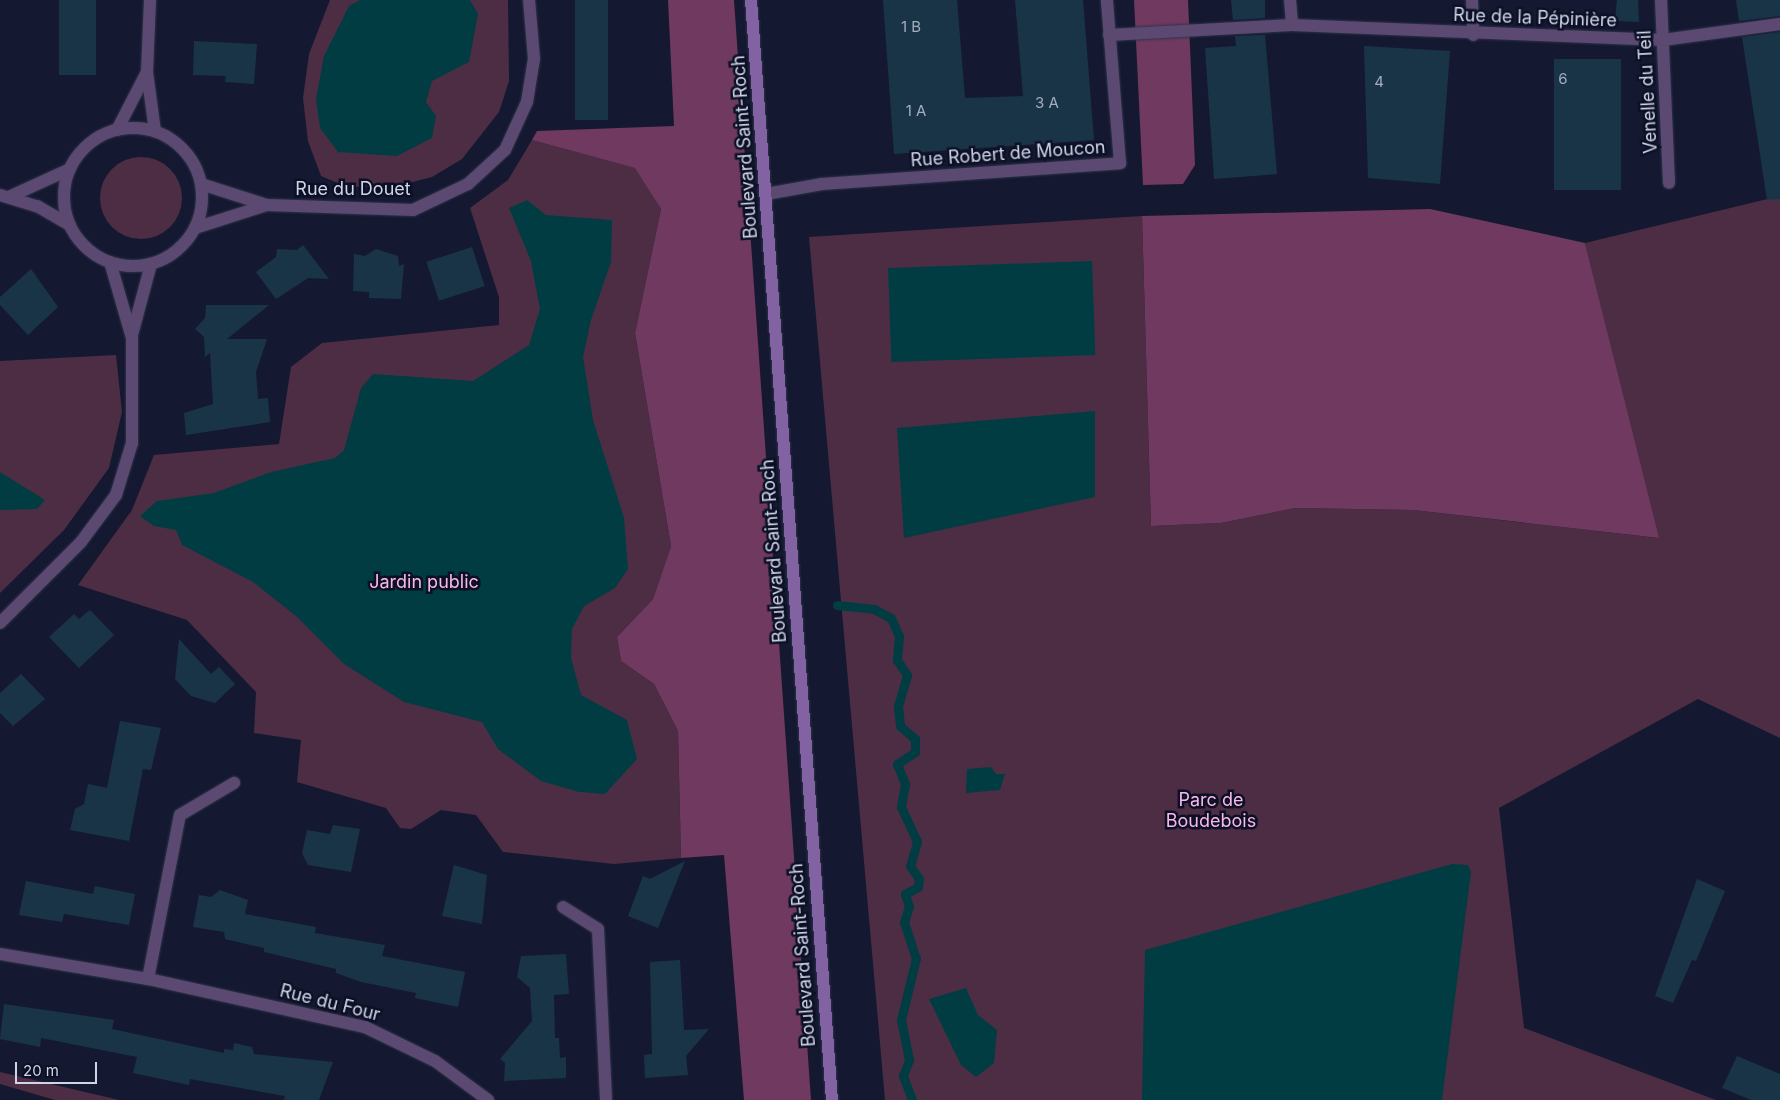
<!DOCTYPE html>
<meta charset="utf-8">
<style>
body{margin:0}
#map{position:relative;width:1780px;height:1100px;overflow:hidden;background:#141931;font-family:Inter,sans-serif}
div>[style]{position:absolute}
.green>*{inset:0;background:#4d2d43}
.round{border-radius:50%}
.forest>*{inset:0;background:#6f3960}
.water>*{inset:0;background:#013c43;transform-origin:0 0}
.stream>*{height:9px;margin:-4.5px;padding:0 4.5px;transform-origin:4.5px;border-radius:4.5px;background:#013c43}
.building>*{inset:0;background:#1a3447;transform-origin:0 0}
.roads{filter:drop-shadow(0 0 1px #2e334a) drop-shadow(0 0 1px #2e334a)}
.minor>*{height:12px;margin:-6px;padding:0 6px;transform-origin:6px;border-radius:6px;background:#5c4971}
.minor>.ring{margin:-6px;padding:0;box-sizing:content-box;background:none;border:12px solid #5c4971;border-radius:50%}
.secondary>*{height:12px;margin:-6px;padding:0 6px;transform-origin:6px;border-radius:6px;background:#8262a3}
span{translate:-50% -50%;white-space:nowrap;text-align:center;line-height:1.15;-webkit-text-stroke:5px #0c1026;paint-order:stroke}
.number-label{font-size:15px;color:#a2adbe}
.number-label span{-webkit-text-stroke-width:0}
.street-label{font-size:18px;color:#d0d5e6}
.park-label{font-size:18px;color:#fbb8e6}
.scale{position:absolute;left:15px;top:1062px;width:82px;height:22px;box-sizing:border-box;border:2px solid #d0d5e6;border-top:0;padding-left:6px;font-size:15px;line-height:18px;white-space:nowrap;color:#d0d5e6;-webkit-text-stroke:4px #0c1026;paint-order:stroke}
</style>
<div id="map">
<div class="green">
<i style="clip-path:polygon(330px 0,508px 0,509px 81px,499px 112px,462px 159px,432px 177px,397px 186px,347px 187px,321px 176px,308px 141px,303px 98px,309px 54px)"></i>
<i style="clip-path:polygon(532px 140px,636px 168px,661px 209px,635px 333px,671px 546px,653px 599px,617px 637px,621px 661px,654px 684px,678px 731px,681px 858px,614px 864px,503px 852px,476px 815px,441px 810px,411px 829px,400px 828px,386px 808px,297px 782px,301px 740px,254px 733px,256px 692px,187px 620px,78px 585px,132px 510px,154px 455px,279px 444px,291px 367px,322px 343px,499px 325px,499px 297px,470px 208px,508px 180px)"></i>
<i class="round" style="left:100px;top:157px;width:82px;height:82px"></i>
<i style="clip-path:polygon(1780px 196px,1780px 738px,1698px 699px,1499px 808px,1524px 1028px,1716px 1100px,885px 1100px,809px 237px,1142px 216px,1151px 526px,1221px 523px,1295px 508px,1413px 510px,1658px 538px,1585px 243px)"></i>
<i style="clip-path:polygon(116px 355px,122px 412px,109px 468px,64px 530px,0 593px,0 361px)"></i>
<i style="clip-path:polygon(0 1072px,119px 1100px,55px 1100px,0 1084px)"></i>
</div>
<div class="forest">
<i style="clip-path:polygon(668px 0,734px 0,811px 1100px,744px 1100px,724px 855px,681px 858px,678px 731px,654px 684px,621px 661px,617px 637px,653px 599px,671px 546px,635px 333px,661px 209px,635px 168px,532px 140px,537px 131px,674px 126px)"></i>
<i style="clip-path:polygon(1134px 0,1188px 0,1195px 165px,1183px 184px,1143px 185px)"></i>
<i style="clip-path:polygon(1430px 209px,1585px 243px,1659px 538px,1413px 510px,1295px 508px,1221px 523px,1151px 526px,1142px 216px)"></i>
</div>
<div class="water">
<i style="clip-path:polygon(360px 0,470px 0,478px 14px,469px 62px,432px 81px,426px 102px,436px 116px,432px 138px,397px 156px,338px 152px,320px 128px,316px 99px,324px 56px,349px 6px)"></i>
<i style="clip-path:polygon(527px 200px,546px 215px,612px 220px,611px 262px,591px 320px,583px 357px,593px 420px,624px 518px,628px 569px,615px 588px,584px 606px,572px 629px,571px 658px,581px 695px,627px 720px,637px 759px,605px 794px,579px 792px,541px 781px,498px 749px,482px 722px,404px 702px,344px 664px,296px 616px,253px 582px,182px 545px,176px 530px,154px 526px,140px 516px,157px 501px,214px 493px,271px 472px,335px 458px,344px 450px,361px 388px,373px 374px,473px 381px,529px 345px,540px 309px,531px 261px,509px 208px)"></i>
<i style="left:1092px;top:261px;width:94px;height:204px;rotate:88deg"></i>
<i style="clip-path:polygon(1095px 411px,1095px 497px,904px 538px,897px 428px)"></i>
<i style="clip-path:polygon(0 472px,45px 500px,37px 509px,0 510px)"></i>
<i style="clip-path:polygon(991px 767px,996px 774px,1005px 774px,1000px 790px,966px 793px,967px 769px)"></i>
<i style="clip-path:polygon(1452px 864px,1468px 865px,1471px 872px,1442px 1100px,1142px 1100px,1145px 950px)"></i>
<i style="clip-path:polygon(966px 988px,978px 1015px,997px 1030px,994px 1063px,976px 1077px,961px 1065px,929px 999px)"></i>
</div>
<div class="stream">
<i style="left:837px;top:605px;width:37px;rotate:6deg"></i>
<i style="left:874px;top:609px;width:19px;rotate:28deg"></i>
<i style="left:891px;top:618px;width:20px;rotate:66deg"></i>
<i style="left:899px;top:636px;width:24px;rotate:95deg"></i>
<i style="left:897px;top:660px;width:18px;rotate:56deg"></i>
<i style="left:907px;top:675px;width:32px;rotate:106deg"></i>
<i style="left:898px;top:706px;width:20px;rotate:84deg"></i>
<i style="left:900px;top:726px;width:20px;rotate:41deg"></i>
<i style="left:915px;top:739px;width:13px;rotate:90deg"></i>
<i style="left:915px;top:752px;width:22px;rotate:146deg"></i>
<i style="left:897px;top:764px;width:22px;rotate:68deg"></i>
<i style="left:905px;top:784px;width:23px;rotate:100deg"></i>
<i style="left:901px;top:807px;width:38px;rotate:65deg"></i>
<i style="left:917px;top:842px;width:25px;rotate:106deg"></i>
<i style="left:910px;top:866px;width:16px;rotate:55deg"></i>
<i style="left:919px;top:879px;width:8px;rotate:97deg"></i>
<i style="left:918px;top:887px;width:15px;rotate:152deg"></i>
<i style="left:905px;top:894px;width:13px;rotate:72deg"></i>
<i style="left:909px;top:906px;width:17px;rotate:107deg"></i>
<i style="left:904px;top:922px;width:38px;rotate:72deg"></i>
<i style="left:916px;top:958px;width:64px;rotate:103.6deg"></i>
<i style="left:901px;top:1020px;width:41px;rotate:78.7deg"></i>
<i style="left:909px;top:1060px;width:17px;rotate:111deg"></i>
<i style="left:903px;top:1076px;width:26px;rotate:69deg"></i>
</div>
<div class="building">
<i style="left:59px;top:0;width:37px;height:75px"></i>
<i style="left:575px;top:0;width:33px;height:120px"></i>
<i style="clip-path:polygon(883px 0,957px 0,965px 98px,1023px 96px,1015px 0,1083px 0,1094px 140px,894px 154px)"></i>
<i style="clip-path:polygon(1231px 0,1265px 0,1265px 18px,1233px 20px)"></i>
<i style="clip-path:polygon(1617px 0,1638px 0,1639px 22px,1615px 21px)"></i>
<i style="clip-path:polygon(1736px 0,1780px 0,1780px 16px,1739px 21px)"></i>
<i style="clip-path:polygon(1780px 32px,1780px 199px,1767px 200px,1742px 37px)"></i>
<i style="clip-path:polygon(1265px 35px,1277px 174px,1214px 179px,1205px 48px,1236px 46px,1235px 36px)"></i>
<i style="clip-path:polygon(194px 41px,257px 44px,254px 84px,225px 82px,226px 76px,193px 75px)"></i>
<i style="clip-path:polygon(1364px 46px,1450px 51px,1440px 184px,1368px 178px)"></i>
<i style="left:1554px;top:59px;width:67px;height:131px"></i>
<i style="clip-path:polygon(303px 245px,329px 279px,308px 278px,276px 299px,256px 272px,276px 257px,277px 249px,297px 250px)"></i>
<i style="left:472px;top:247px;width:41px;height:48px;rotate:72deg"></i>
<i style="clip-path:polygon(376px 249px,398px 256px,399px 266px,404px 264px,401px 299px,369px 298px,369px 292px,353px 291px,354px 254px,365px 256px)"></i>
<i style="clip-path:polygon(31px 269px,58px 307px,28px 335px,0 305px,0 297px)"></i>
<i style="clip-path:polygon(206px 305px,269px 305px,227px 339px,267px 339px,256px 372px,258px 399px,268px 398px,270px 422px,186px 435px,184px 413px,213px 404px,210px 353px,205px 357px,204px 337px,195px 329px,205px 318px)"></i>
<i style="clip-path:polygon(90px 610px,114px 635px,79px 668px,49px 637px,74px 614px,79px 619px)"></i>
<i style="clip-path:polygon(179px 639px,211px 674px,219px 667px,235px 684px,215px 703px,191px 696px,175px 679px)"></i>
<i style="clip-path:polygon(21px 674px,45px 699px,13px 726px,0 713px,0 693px)"></i>
<i style="clip-path:polygon(120px 721px,161px 728px,151px 770px,143px 769px,129px 841px,70px 830px,75px 809px,84px 804px,88px 784px,107px 788px)"></i>
<i style="clip-path:polygon(333px 825px,360px 829px,351px 872px,308px 865px,302px 853px,307px 830px,330px 834px)"></i>
<i style="clip-path:polygon(685px 861px,658px 928px,628px 916px,643px 876px,650px 879px)"></i>
<i style="clip-path:polygon(454px 865px,487px 875px,482px 924px,442px 916px)"></i>
<i style="clip-path:polygon(1697px 879px,1725px 891px,1696px 961px,1692px 960px,1673px 1003px,1655px 996px)"></i>
<i style="clip-path:polygon(26px 881px,93px 894px,95px 886px,135px 894px,129px 925px,64px 914px,62px 922px,19px 915px)"></i>
<i style="clip-path:polygon(220px 890px,248px 900px,245px 914px,316px 927px,315px 933px,385px 945px,382px 956px,465px 972px,458px 1007px,415px 998px,416px 993px,361px 982px,336px 973px,336px 969px,264px 952px,264px 948px,225px 939px,224px 932px,193px 927px,199px 895px,211px 897px)"></i>
<i style="clip-path:polygon(566px 954px,569px 994px,554px 995px,555px 1038px,559px 1038px,560px 1058px,566px 1057px,566px 1078px,504px 1081px,505px 1063px,500px 1059px,532px 1021px,530px 988px,517px 977px,521px 956px)"></i>
<i style="clip-path:polygon(680px 960px,684px 1030px,709px 1029px,686px 1056px,688px 1075px,645px 1078px,644px 1055px,652px 1054px,650px 962px)"></i>
<i style="clip-path:polygon(4px 1004px,114px 1020px,112px 1029px,224px 1053px,224px 1049px,233px 1050px,234px 1043px,252px 1047px,254px 1054px,333px 1062px,319px 1100px,284px 1100px,285px 1096px,190px 1079px,189px 1085px,133px 1073px,137px 1057px,41px 1038px,40px 1047px,0 1039px)"></i>
<i style="clip-path:polygon(1737px 1056px,1780px 1074px,1780px 1100px,1751px 1100px,1722px 1088px)"></i>
</div>
<div class="roads">
<div class="minor">
<i style="left:150px;top:0;width:72px;rotate:92.4deg"></i>
<i style="left:147px;top:72px;width:60px;rotate:82.3deg"></i>
<i style="left:1290px;top:0;width:25px;rotate:85deg"></i>
<i style="left:1472px;top:0;width:35px;rotate:88deg"></i>
<i style="left:1661px;top:0;width:183px;rotate:87.5deg"></i>
<i style="left:1109px;top:35px;width:183px;rotate:-3.1deg"></i>
<i style="left:1292px;top:25px;width:371px;rotate:2.3deg"></i>
<i style="left:1663px;top:40px;width:118px;rotate:-7.8deg"></i>
<i class="ring" style="left:64px;top:128px;width:126px;height:126px"></i>
<i style="left:117px;top:130px;width:65px;rotate:-62.7deg"></i>
<i style="left:201px;top:184px;width:69px;rotate:17.7deg"></i>
<i style="left:267px;top:205px;width:146px;rotate:2deg"></i>
<i style="left:413px;top:210px;width:61px;rotate:-25.3deg"></i>
<i style="left:468px;top:184px;width:50px;rotate:-42.6deg"></i>
<i style="left:505px;top:150px;width:53px;rotate:-65.4deg"></i>
<i style="left:527px;top:102px;width:44px;rotate:-80.8deg"></i>
<i style="left:534px;top:59px;width:59px;rotate:-94.8deg"></i>
<i style="left:766px;top:194px;width:57px;rotate:-10.1deg"></i>
<i style="left:822px;top:184px;width:299px;rotate:-4deg"></i>
<i style="left:1120px;top:163px;width:164px;rotate:-94.6deg"></i>
<i style="left:0;top:195px;width:39px;rotate:17deg"></i>
<i style="left:37px;top:206px;width:38px;rotate:30deg"></i>
<i style="left:11px;top:196px;width:65px;rotate:-24.6deg"></i>
<i style="left:195px;top:228px;width:76px;rotate:-17.7deg"></i>
<i style="left:132px;top:335px;width:73px;rotate:-75deg"></i>
<i style="left:0;top:623px;width:115px;rotate:-45deg"></i>
<i style="left:81px;top:542px;width:59px;rotate:-53.3deg"></i>
<i style="left:116px;top:495px;width:54px;rotate:-72.9deg"></i>
<i style="left:132px;top:443px;width:105px;rotate:-90deg"></i>
<i style="left:132px;top:338px;width:79px;rotate:-106.1deg"></i>
<i style="left:563px;top:907px;width:41px;rotate:32.2deg"></i>
<i style="left:598px;top:929px;width:171px;rotate:87.3deg"></i>
<i style="left:0;top:954px;width:150px;rotate:9.6deg"></i>
<i style="left:148px;top:979px;width:222px;rotate:12.5deg"></i>
<i style="left:365px;top:1027px;width:78px;rotate:25.9deg"></i>
<i style="left:435px;top:1061px;width:66px;rotate:36.3deg"></i>
<i style="left:148px;top:979px;width:167px;rotate:-79deg"></i>
<i style="left:180px;top:815px;width:63px;rotate:-30.7deg"></i>
</div>
<div class="secondary">
<i style="left:751px;top:0;width:1103px;rotate:85.79deg"></i>
</div>
</div>
<div class="number-label">
<span style="left:911px;top:27px">1 B</span>
<span style="left:1563px;top:79px">6</span>
<span style="left:1379px;top:82px">4</span>
<span style="left:1047px;top:103px">3 A</span>
<span style="left:916px;top:111px">1 A</span>
</div>
<div class="street-label">
<span style="left:1535px;top:18px;rotate:2deg">Rue de la Pépinière</span>
<span style="left:1648px;top:92px;rotate:-93deg">Venelle du Teil</span>
<span style="left:745px;top:147px;rotate:-94deg">Boulevard Saint-Roch</span>
<span style="left:1008px;top:154px;rotate:-4deg">Rue Robert de Moucon</span>
<span style="left:353px;top:189px">Rue du Douet</span>
<span style="left:774px;top:551px;rotate:-94deg">Boulevard Saint-Roch</span>
<span style="left:803px;top:955px;rotate:-94deg">Boulevard Saint-Roch</span>
<span style="left:330px;top:1003px;rotate:14deg">Rue du Four</span>
</div>
<div class="park-label">
<span style="left:424px;top:582px">Jardin public</span>
<span style="left:1211px;top:811px">Parc de<br>Boudebois</span>
</div>
<div class="scale">20 m</div>
</div>
